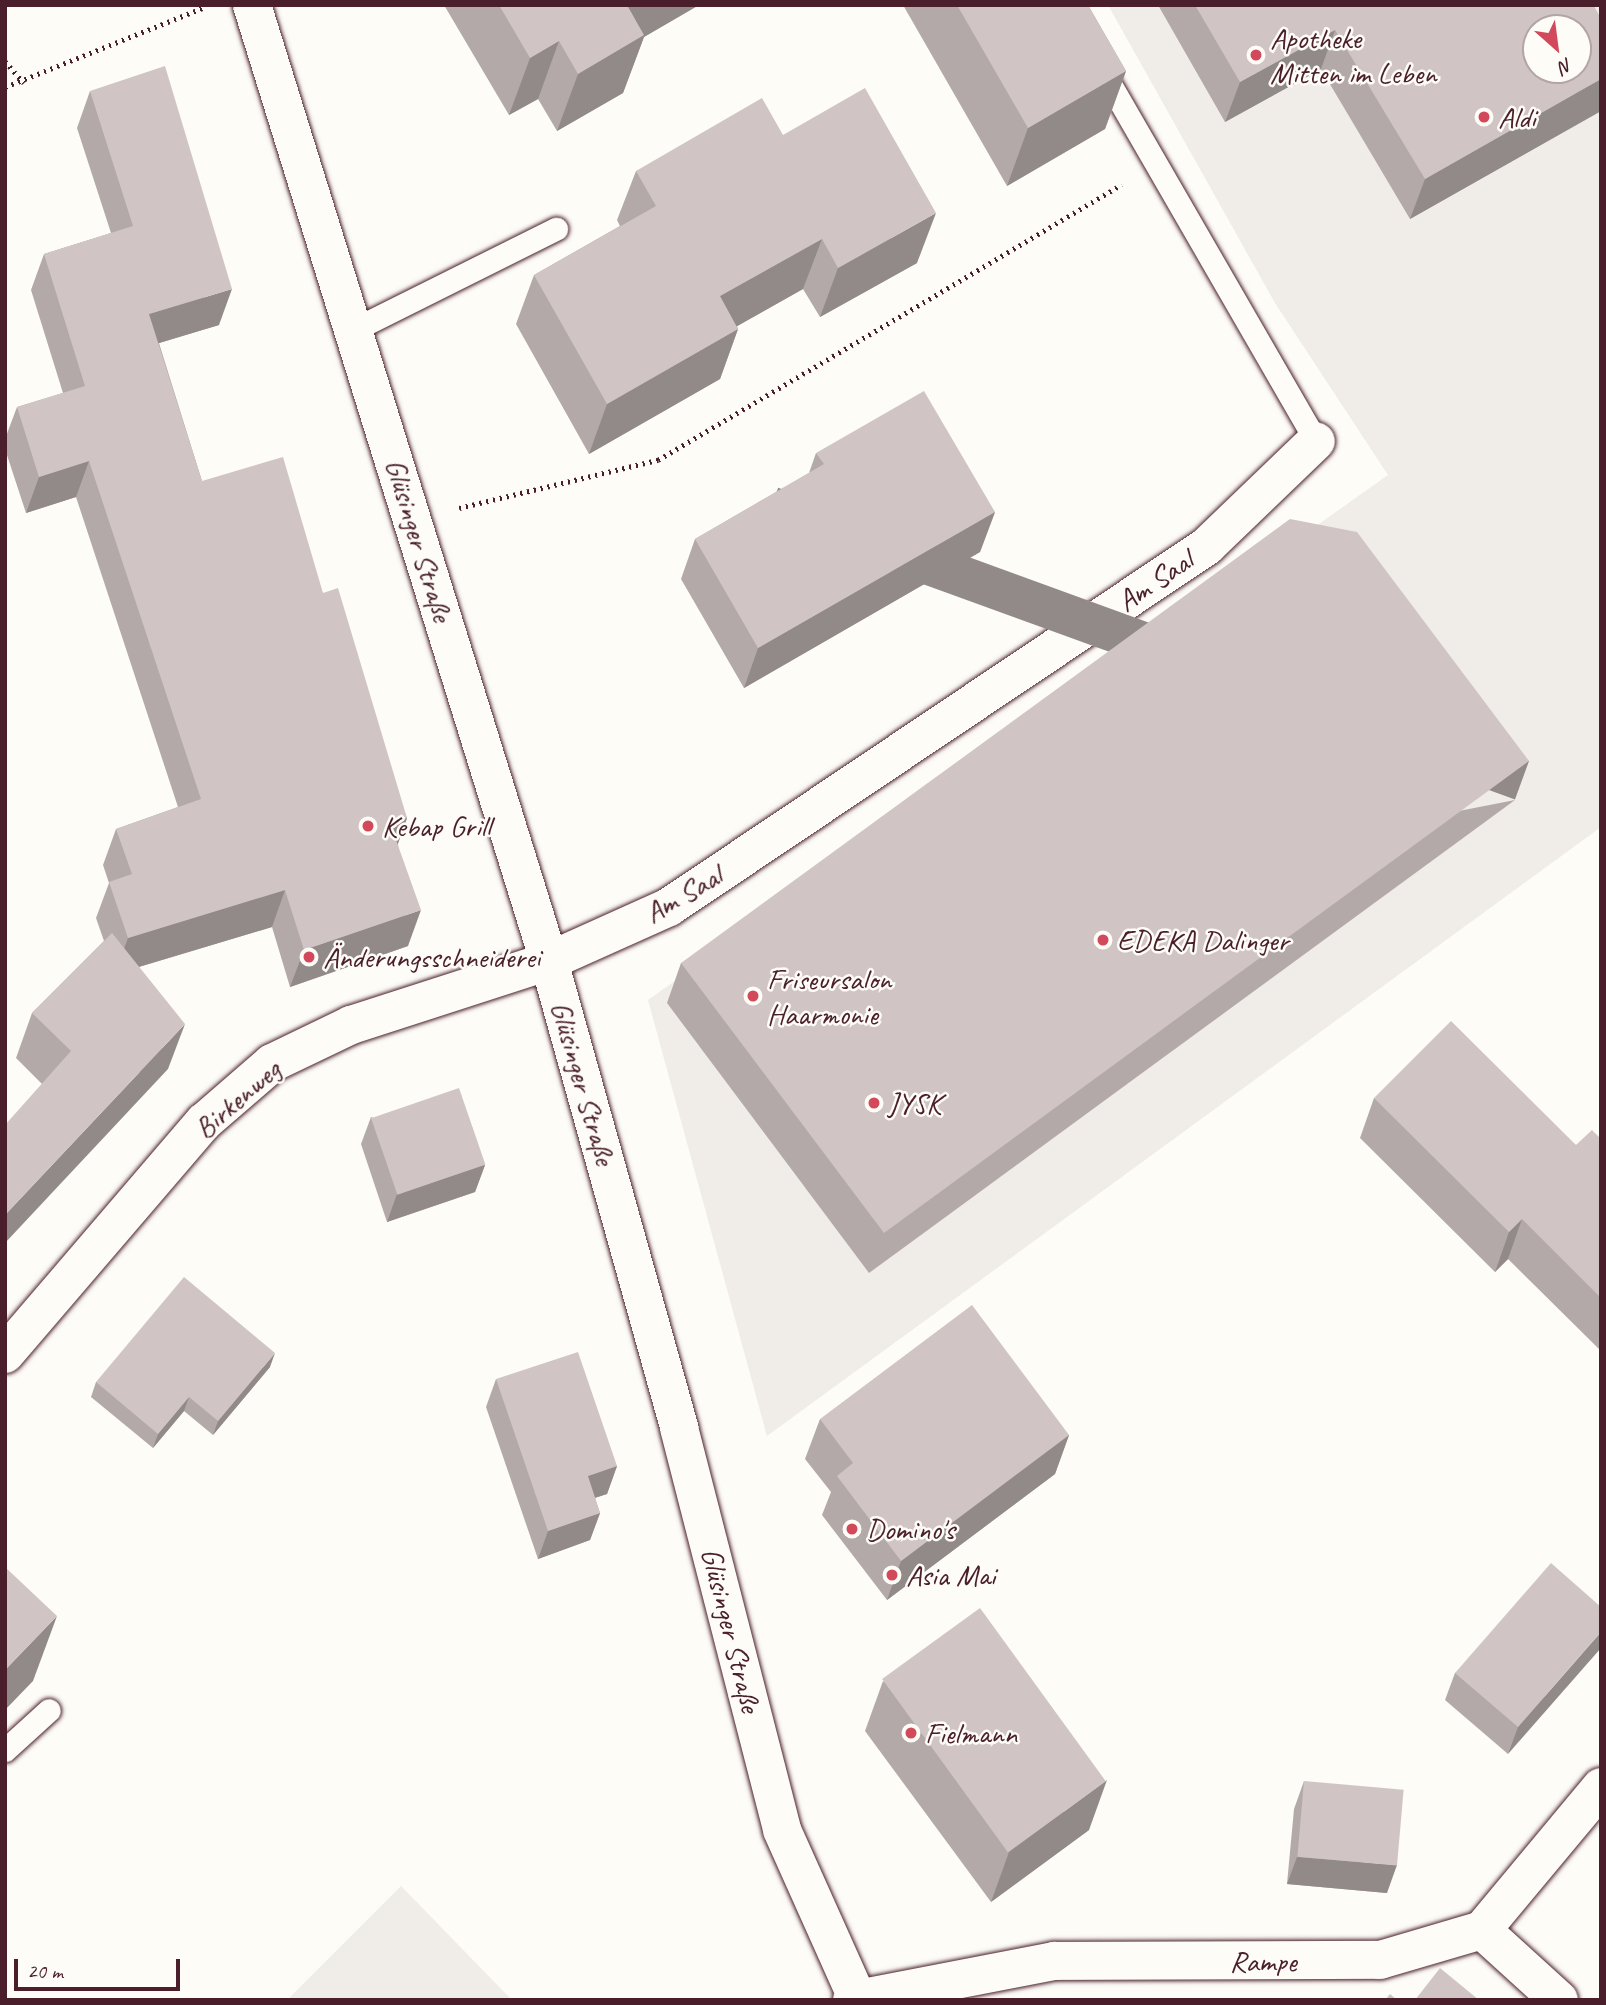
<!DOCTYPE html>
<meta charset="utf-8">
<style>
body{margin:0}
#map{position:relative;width:1606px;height:2005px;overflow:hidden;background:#fdfcf7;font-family:Caveat,sans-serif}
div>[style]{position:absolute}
.built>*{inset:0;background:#f0ece8}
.path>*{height:4.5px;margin-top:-2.25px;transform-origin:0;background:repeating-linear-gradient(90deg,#4a1f2b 0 2px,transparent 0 7px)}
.roads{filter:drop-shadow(0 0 2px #4a1f2b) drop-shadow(0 0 2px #4a1f2b)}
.lane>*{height:23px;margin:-11.5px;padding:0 11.5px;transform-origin:11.5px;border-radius:11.5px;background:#fdfcf7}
.street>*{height:38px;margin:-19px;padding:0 19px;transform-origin:19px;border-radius:19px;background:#fdfcf7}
.secondary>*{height:38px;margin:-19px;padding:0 19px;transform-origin:19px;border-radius:19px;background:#fdfcf7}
.wall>*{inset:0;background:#b3a9a9}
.shaded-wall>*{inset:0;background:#928a89;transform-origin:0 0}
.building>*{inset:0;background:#d0c5c4;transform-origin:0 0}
.dots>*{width:19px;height:19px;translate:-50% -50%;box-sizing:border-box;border:4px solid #fdfcf7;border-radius:50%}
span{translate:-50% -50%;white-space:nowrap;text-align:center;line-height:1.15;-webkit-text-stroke:5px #fdfcf7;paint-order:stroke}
.poi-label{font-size:30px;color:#4a1f2b}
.left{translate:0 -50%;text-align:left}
.street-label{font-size:30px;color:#4a1f2b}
.frame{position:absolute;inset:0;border:7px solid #4a1f2b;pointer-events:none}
.north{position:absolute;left:1522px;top:14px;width:70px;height:70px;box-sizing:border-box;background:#fdfcf7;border:2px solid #b5a4a5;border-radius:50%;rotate:152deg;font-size:19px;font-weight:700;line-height:28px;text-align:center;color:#4a1f2b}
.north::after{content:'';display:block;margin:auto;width:24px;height:32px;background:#d1495b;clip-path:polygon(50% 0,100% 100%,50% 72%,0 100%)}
.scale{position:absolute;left:14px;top:1959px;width:166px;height:32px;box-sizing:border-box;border:4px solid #4a1f2b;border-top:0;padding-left:9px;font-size:21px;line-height:24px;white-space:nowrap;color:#4a1f2b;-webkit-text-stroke:5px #fdfcf7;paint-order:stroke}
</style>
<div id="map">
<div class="built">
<i style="clip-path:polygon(evenodd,1108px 5px,1601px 5px,1601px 827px,767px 1436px,648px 1000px,1388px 475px,1275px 303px,1108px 5px,1536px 28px,1578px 28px,1578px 70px,1536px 70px,1536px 28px)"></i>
<i style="clip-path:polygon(401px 1886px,512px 2000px,287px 2000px)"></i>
</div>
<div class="path">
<i style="left:5px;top:61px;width:29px;rotate:49deg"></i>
<i style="left:5px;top:87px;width:215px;rotate:-21.8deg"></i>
<i style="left:459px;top:508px;width:205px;rotate:-13.6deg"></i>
<i style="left:658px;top:460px;width:539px;rotate:-30.71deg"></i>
</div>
<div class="roads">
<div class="lane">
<i style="left:1103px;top:72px;width:426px;rotate:60deg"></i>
<i style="left:353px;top:330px;width:227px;rotate:-26.5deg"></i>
<i style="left:5px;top:1750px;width:59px;rotate:-42.3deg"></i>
</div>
<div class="street">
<i style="left:5px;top:1354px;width:306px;rotate:-49.4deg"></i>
<i style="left:204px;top:1122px;width:90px;rotate:-40.9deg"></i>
<i style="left:272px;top:1063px;width:88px;rotate:-25.7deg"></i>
<i style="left:351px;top:1025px;width:208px;rotate:-17.9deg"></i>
<i style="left:549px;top:961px;width:132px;rotate:-24.2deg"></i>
<i style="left:669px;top:907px;width:648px;rotate:-33.86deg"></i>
<i style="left:1207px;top:546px;width:151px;rotate:-43.9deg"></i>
<i style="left:1482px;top:1930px;width:104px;rotate:42.3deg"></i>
<i style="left:852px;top:2000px;width:206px;rotate:-10.9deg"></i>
<i style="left:1054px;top:1961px;width:326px;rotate:-0.2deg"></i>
<i style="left:1380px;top:1960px;width:106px;rotate:-16.4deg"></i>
<i style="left:1482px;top:1930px;width:186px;rotate:-50.2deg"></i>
</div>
<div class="secondary">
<i style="left:252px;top:5px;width:1001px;rotate:72.74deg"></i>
<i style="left:549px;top:961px;width:485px;rotate:74.4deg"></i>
<i style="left:679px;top:1428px;width:415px;rotate:75.6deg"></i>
<i style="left:782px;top:1830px;width:186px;rotate:65.9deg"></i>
</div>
</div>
<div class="wall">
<i style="clip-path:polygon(444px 5px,699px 5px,644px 37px,623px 93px,557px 131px,538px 99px,509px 115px)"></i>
<i style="clip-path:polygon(903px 5px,1088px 5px,1126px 71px,1105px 129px,1007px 186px)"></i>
<i style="clip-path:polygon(1158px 5px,1593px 5px,1601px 19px,1601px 111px,1410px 219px,1321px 69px,1225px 122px)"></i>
<i style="clip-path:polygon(90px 91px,219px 325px,159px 343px,202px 481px,323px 593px,407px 818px,398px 844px,408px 946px,290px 987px,272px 927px,139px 967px,168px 1069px,42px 1084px,16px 1058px,32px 1013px,104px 941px,96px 918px,109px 883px,103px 865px,116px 829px,178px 807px,76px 497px,26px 513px,5px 449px,5px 439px,17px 407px,63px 393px,31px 290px,44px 254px,111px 233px,77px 128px)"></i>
<i style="clip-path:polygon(783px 135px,917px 263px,820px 317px,803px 289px,737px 326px,738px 329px,720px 379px,589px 454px,516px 324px,534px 275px,620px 226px,617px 220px,636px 171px)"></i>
<i style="clip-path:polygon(816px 453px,995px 512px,980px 552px,744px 688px,681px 579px,695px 539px,809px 473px)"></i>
<i style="clip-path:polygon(1515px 800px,869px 1273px,667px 1003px,681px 963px)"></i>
<i style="clip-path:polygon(1374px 1098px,1576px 1145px,1601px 1139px,1601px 1351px,1508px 1259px,1495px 1272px,1360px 1138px)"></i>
<i style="clip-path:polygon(371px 1117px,485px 1165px,475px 1192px,387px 1222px,361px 1144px)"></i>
<i style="clip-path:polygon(270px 1367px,213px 1435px,184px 1411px,153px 1448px,91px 1397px,96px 1382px)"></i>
<i style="clip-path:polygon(496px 1379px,617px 1466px,607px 1494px,595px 1498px,600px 1513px,590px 1540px,538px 1559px,486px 1407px)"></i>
<i style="clip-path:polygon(820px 1419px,1069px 1435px,1055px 1474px,887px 1600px,822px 1515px,831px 1492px,805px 1459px)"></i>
<i style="clip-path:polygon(1601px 1607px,1508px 1754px,1445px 1700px,1455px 1673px)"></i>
<i style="clip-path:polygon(883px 1681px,1089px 1830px,991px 1902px,865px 1731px)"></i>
<i style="clip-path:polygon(1304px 1781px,1387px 1893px,1287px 1884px,1294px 1809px)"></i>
</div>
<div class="shaded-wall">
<i style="clip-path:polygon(624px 5px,699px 5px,644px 37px,623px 93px,557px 131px,578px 74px)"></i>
<i style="clip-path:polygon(1335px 30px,1321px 69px,1225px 122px,1240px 82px)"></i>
<i style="clip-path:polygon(559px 41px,538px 99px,509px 115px,530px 58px)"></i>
<i style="clip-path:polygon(1126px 71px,1105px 129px,1007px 186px,1028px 128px)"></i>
<i style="clip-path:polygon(1601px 79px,1601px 111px,1410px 219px,1425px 179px)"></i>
<i style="clip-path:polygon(936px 213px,917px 263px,820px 317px,838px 268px)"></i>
<i style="clip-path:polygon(822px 239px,803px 289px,702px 346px,720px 296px)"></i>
<i style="clip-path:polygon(232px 289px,219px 325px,136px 350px,149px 314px)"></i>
<i style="clip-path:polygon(738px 329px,720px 379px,589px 454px,607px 404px)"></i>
<i style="clip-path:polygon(89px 461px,76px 497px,26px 513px,39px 477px)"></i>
<i style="clip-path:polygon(995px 512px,980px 552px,744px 688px,758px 648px)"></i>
<i style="left:1529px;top:761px;width:41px;height:799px;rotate:110deg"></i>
<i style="clip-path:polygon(407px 818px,394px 854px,390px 823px)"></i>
<i style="clip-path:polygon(285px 890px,272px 927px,115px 974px,128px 938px)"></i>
<i style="clip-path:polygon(421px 910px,408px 946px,290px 987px,304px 950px)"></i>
<i style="clip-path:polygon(185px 1024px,168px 1069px,5px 1243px,5px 1215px)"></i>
<i style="clip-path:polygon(485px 1165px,475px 1192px,387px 1222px,397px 1194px)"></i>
<i style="clip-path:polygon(1522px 1219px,1508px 1259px,1495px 1272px,1509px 1232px)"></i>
<i style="clip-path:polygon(275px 1353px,270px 1367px,213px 1435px,218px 1421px)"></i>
<i style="clip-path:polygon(189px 1397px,184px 1411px,153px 1448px,158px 1434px)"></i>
<i style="clip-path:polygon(1069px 1435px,1055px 1474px,887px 1600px,901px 1561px)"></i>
<i style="clip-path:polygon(617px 1466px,607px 1494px,578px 1503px,588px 1476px)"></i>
<i style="clip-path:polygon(600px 1513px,590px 1540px,538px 1559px,548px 1531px)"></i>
<i style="clip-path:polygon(57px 1616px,33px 1681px,5px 1710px,5px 1670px)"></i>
<i style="clip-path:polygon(1601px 1632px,1601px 1648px,1508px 1754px,1518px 1727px)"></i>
<i style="clip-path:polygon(1107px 1780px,1089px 1830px,991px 1902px,1009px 1852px)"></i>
<i style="clip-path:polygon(1297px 1857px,1397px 1865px,1387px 1893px,1287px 1884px)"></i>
</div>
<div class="building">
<i style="clip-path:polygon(499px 5px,627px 5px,644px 35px,578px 74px,559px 41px,530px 58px)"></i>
<i style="clip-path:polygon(957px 5px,1088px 5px,1126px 71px,1028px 128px)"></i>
<i style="clip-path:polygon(evenodd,1195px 5px,1593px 5px,1601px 19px,1601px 79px,1425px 179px,1335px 30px,1240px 82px,1195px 5px,1536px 28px,1578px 28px,1578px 70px,1536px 70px,1536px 28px)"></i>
<i style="clip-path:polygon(165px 66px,232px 289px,149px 314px,202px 481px,283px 457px,323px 593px,338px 588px,407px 818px,390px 823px,421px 910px,304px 950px,285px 890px,128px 938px,109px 882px,132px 874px,116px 829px,201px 799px,89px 461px,39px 477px,17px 407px,85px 386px,44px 254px,133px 226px,90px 91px)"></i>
<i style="clip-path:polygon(865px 88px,936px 213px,838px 268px,822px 239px,720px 296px,738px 329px,607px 404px,534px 275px,656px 206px,636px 171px,762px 98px,783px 135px)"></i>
<i style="clip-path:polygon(924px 391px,995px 512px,758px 648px,695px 539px,824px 464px,816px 453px)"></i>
<i style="clip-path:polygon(1290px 519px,1357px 532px,1529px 761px,884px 1233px,681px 963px)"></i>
<i style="clip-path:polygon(112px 933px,185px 1024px,5px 1215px,5px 1125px,71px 1051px,32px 1013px)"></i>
<i style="clip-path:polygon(1451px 1021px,1576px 1145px,1592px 1130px,1601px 1139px,1601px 1298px,1522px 1219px,1509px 1232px,1374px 1098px)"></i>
<i style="left:459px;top:1088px;width:81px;height:93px;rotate:71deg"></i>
<i style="clip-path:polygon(184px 1277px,275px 1353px,218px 1421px,189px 1397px,158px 1434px,96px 1382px)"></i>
<i style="clip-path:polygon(972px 1305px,1069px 1435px,901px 1561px,837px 1476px,853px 1463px,820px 1419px)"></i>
<i style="clip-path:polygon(578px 1352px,617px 1466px,588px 1476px,600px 1513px,548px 1531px,496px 1379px)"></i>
<i style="clip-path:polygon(1551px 1563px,1601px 1607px,1601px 1632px,1518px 1727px,1455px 1673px)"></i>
<i style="clip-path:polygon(5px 1567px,57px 1616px,5px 1670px)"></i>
<i style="left:980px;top:1608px;width:214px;height:121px;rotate:54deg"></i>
<i style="left:1304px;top:1781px;width:100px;height:76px;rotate:5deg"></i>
<i style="clip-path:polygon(1440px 1968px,1479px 2000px,1415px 2000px)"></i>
<i style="clip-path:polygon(1390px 1994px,1397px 2000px,1385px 2000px)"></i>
</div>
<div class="dots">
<i style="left:1256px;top:55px;background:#d1495b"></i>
<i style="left:1484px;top:117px;background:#d1495b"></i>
<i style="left:368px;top:826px;background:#d1495b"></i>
<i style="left:1103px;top:940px;background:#d1495b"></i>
<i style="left:309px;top:957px;background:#d1495b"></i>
<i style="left:753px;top:996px;background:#d1495b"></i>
<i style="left:874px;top:1103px;background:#d1495b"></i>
<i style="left:852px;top:1529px;background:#d1495b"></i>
<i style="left:892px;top:1575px;background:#d1495b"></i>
<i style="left:911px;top:1733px;background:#d1495b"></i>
</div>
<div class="poi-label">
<span class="left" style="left:1270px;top:55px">Apotheke<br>Mitten im Leben</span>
<span class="left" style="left:1498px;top:117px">Aldi</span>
<span class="left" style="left:382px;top:826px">Kebap Grill</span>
<span class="left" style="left:1117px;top:940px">EDEKA Dalinger</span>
<span class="left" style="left:323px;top:957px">Änderungsschneiderei</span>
<span class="left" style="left:767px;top:996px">Friseursalon<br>Haarmonie</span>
<span class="left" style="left:888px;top:1103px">JYSK</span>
<span class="left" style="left:866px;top:1529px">Domino's</span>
<span class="left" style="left:906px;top:1575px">Asia Mai</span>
<span class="left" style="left:925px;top:1733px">Fielmann</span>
</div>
<div class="street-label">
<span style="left:419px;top:540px;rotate:73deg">Glüsinger Straße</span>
<span style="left:1155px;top:581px;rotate:-34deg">Am Saal</span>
<span style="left:683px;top:894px;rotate:-30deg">Am Saal</span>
<span style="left:583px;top:1083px;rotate:74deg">Glüsinger Straße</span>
<span style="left:237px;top:1099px;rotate:-41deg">Birkenweg</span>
<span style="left:731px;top:1630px;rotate:76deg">Glüsinger Straße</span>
<span style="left:1263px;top:1961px">Rampe</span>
</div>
<div class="frame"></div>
<div class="north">N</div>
<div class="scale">20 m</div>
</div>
